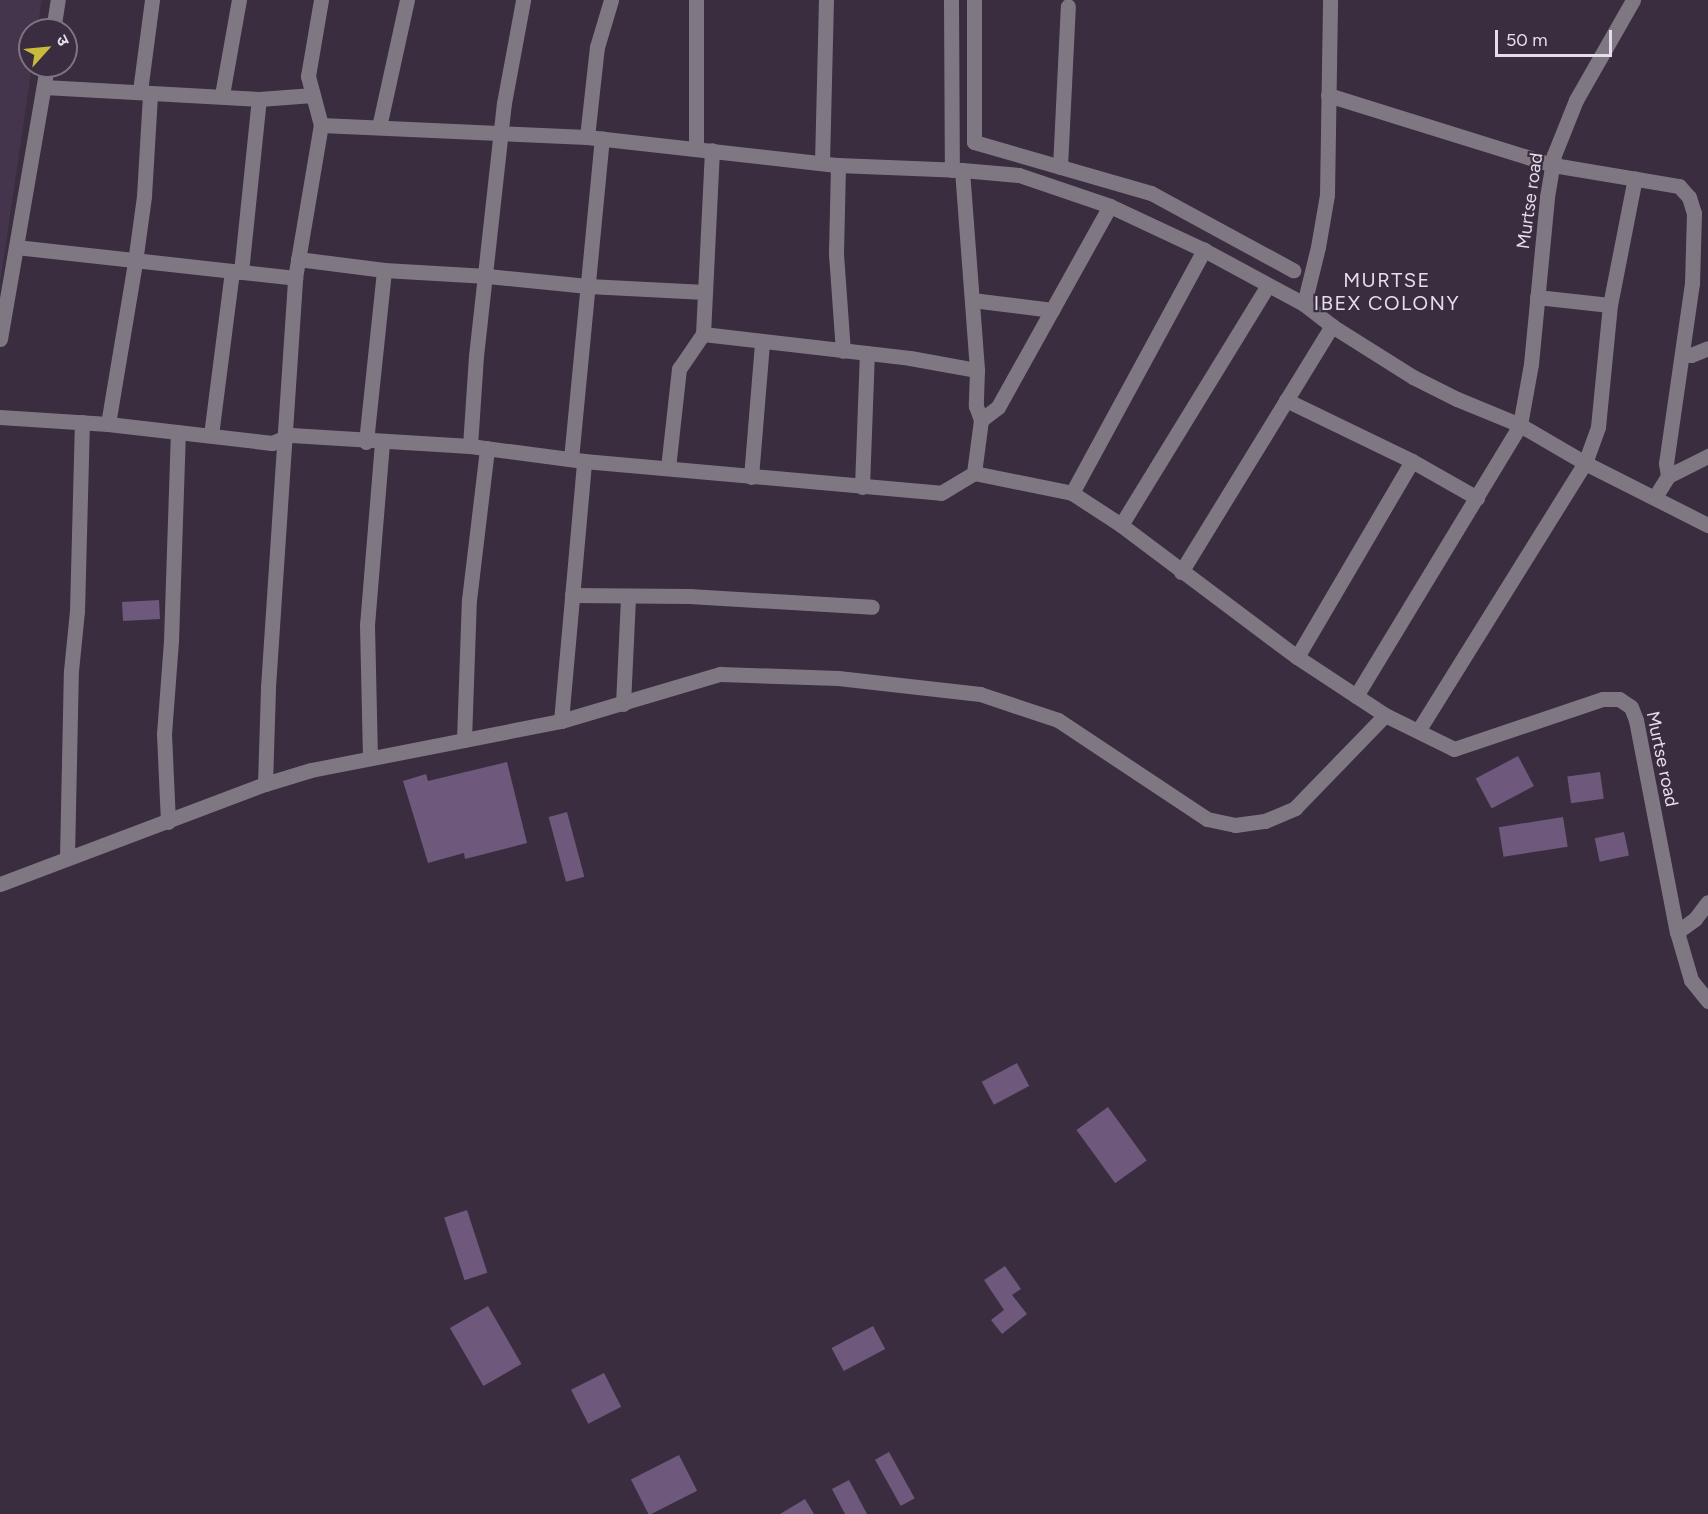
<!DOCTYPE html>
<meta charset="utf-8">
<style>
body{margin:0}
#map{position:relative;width:1708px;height:1514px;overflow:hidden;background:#392d3f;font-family:Figtree,"Noto Sans Devanagari",sans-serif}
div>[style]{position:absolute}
.built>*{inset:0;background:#44344c}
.building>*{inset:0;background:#6e587b;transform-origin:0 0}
.minor>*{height:15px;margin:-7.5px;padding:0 7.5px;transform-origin:7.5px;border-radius:7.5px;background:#7f7882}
span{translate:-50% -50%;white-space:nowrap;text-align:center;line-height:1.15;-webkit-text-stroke:4.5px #392d3f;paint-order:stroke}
.street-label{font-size:18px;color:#e5deea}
.neighbourhood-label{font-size:20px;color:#e5deea;letter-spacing:1.5px}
.north{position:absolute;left:18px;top:18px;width:60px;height:60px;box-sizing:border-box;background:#392d3f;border:2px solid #7e7483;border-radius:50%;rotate:63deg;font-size:16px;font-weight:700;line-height:24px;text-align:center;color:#e5deea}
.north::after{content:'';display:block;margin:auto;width:21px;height:27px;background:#c8bb3b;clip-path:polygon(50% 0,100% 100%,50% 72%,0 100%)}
.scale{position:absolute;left:1495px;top:30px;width:117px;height:27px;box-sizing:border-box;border:3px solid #e5deea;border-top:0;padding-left:8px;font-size:18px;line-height:21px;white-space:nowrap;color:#e5deea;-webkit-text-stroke:4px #392d3f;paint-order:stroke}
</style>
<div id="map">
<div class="built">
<i style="clip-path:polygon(0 0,42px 0,37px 30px,30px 30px,32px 66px,0 284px)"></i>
</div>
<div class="building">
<i style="left:159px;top:600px;width:19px;height:37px;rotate:87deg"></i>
<i style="left:1518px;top:756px;width:34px;height:48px;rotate:62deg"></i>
<i style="clip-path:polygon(507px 762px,527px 843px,465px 859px,464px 853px,428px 863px,403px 781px,426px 774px,428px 781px)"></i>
<i style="left:1600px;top:772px;width:27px;height:33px;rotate:82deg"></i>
<i style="left:567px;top:812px;width:67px;height:19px;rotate:75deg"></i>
<i style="left:1563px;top:817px;width:30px;height:65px;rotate:81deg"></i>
<i style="left:1624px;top:832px;width:24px;height:30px;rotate:78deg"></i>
<i style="left:1017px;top:1063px;width:26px;height:40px;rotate:62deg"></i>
<i style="left:1108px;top:1107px;width:66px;height:39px;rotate:54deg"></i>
<i style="left:467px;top:1210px;width:66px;height:24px;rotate:72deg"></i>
<i style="clip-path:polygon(1005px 1266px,1021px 1289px,1012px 1295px,1027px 1314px,1002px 1334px,991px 1320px,1004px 1310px,984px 1280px)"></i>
<i style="left:488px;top:1306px;width:67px;height:44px;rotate:60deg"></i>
<i style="left:873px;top:1326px;width:26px;height:47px;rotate:62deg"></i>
<i style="left:604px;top:1373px;width:38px;height:37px;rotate:63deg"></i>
<i style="left:889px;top:1452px;width:53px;height:16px;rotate:61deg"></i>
<i style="left:679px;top:1455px;width:40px;height:54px;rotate:63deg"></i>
<i style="clip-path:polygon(849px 1480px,867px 1514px,845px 1514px,832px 1489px)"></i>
<i style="clip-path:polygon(805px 1499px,814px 1514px,780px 1514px)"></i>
</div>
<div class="minor">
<i style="left:696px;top:0;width:149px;rotate:90deg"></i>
<i style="left:951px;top:0;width:170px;rotate:89.7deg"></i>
<i style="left:974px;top:0;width:142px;rotate:90deg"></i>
<i style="left:974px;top:142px;width:184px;rotate:16.1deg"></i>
<i style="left:1151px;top:193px;width:162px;rotate:28.5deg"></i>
<i style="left:53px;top:30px;width:30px;rotate:-81deg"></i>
<i style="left:44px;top:87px;width:215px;rotate:3.2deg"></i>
<i style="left:259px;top:99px;width:54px;rotate:-4.2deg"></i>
<i style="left:140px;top:91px;width:92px;rotate:-82.5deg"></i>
<i style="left:222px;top:95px;width:97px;rotate:-79.9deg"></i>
<i style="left:1328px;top:95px;width:236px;rotate:17.3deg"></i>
<i style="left:1553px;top:165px;width:128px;rotate:9.5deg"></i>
<i style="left:1679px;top:186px;width:15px;rotate:48deg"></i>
<i style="left:1689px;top:197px;width:17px;rotate:73deg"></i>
<i style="left:1694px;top:213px;width:70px;rotate:91.6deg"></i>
<i style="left:1692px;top:283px;width:182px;rotate:98.2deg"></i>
<i style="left:1666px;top:463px;width:13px;rotate:81deg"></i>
<i style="left:321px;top:125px;width:266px;rotate:2.6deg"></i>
<i style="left:587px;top:137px;width:253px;rotate:6.4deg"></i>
<i style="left:838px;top:165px;width:124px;rotate:2.3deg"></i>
<i style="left:962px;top:170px;width:57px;rotate:5deg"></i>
<i style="left:1019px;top:175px;width:96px;rotate:18.8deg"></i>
<i style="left:1110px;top:206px;width:104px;rotate:25.1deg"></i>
<i style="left:1204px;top:250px;width:114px;rotate:28.4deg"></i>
<i style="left:1304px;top:304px;width:36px;rotate:38deg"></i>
<i style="left:1332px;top:326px;width:96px;rotate:32.2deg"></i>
<i style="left:1413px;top:377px;width:49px;rotate:26.6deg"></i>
<i style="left:1457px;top:399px;width:68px;rotate:22.4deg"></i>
<i style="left:1520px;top:425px;width:75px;rotate:30.3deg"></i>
<i style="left:1585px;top:463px;width:138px;rotate:26.8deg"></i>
<i style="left:379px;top:127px;width:130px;rotate:-77.6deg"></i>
<i style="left:587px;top:137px;width:91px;rotate:-83.7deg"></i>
<i style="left:597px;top:47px;width:49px;rotate:-73.4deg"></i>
<i style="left:822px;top:163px;width:163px;rotate:-88.6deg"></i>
<i style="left:838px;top:165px;width:89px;rotate:91.3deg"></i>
<i style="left:836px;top:254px;width:97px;rotate:85.9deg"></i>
<i style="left:1060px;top:167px;width:161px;rotate:-87.2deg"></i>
<i style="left:962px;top:170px;width:201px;rotate:85.7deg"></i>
<i style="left:977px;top:370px;width:36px;rotate:92deg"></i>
<i style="left:976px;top:406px;width:15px;rotate:70deg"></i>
<i style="left:16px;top:247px;width:281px;rotate:6.3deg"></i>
<i style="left:298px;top:259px;width:87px;rotate:7.3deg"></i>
<i style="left:384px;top:270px;width:103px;rotate:3.3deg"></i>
<i style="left:487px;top:276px;width:101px;rotate:5.7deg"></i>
<i style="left:588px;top:286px;width:117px;rotate:2.9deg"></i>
<i style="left:241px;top:272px;width:174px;rotate:-84.1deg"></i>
<i style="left:1537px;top:297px;width:73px;rotate:6.3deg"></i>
<i style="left:972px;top:300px;width:81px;rotate:7.1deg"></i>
<i style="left:1304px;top:304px;width:59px;rotate:-76.2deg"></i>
<i style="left:1318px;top:247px;width:53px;rotate:-80.2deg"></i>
<i style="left:1327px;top:195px;width:195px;rotate:-89.1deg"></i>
<i style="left:703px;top:334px;width:208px;rotate:6.6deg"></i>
<i style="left:910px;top:358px;width:68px;rotate:10.2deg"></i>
<i style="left:0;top:339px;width:277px;rotate:-80.2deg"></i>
<i style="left:1683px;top:354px;width:8px;rotate:7deg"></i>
<i style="left:1691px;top:355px;width:18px;rotate:-22deg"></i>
<i style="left:1286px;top:400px;width:140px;rotate:25.8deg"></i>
<i style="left:1412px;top:461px;width:75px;rotate:29.6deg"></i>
<i style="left:0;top:417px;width:108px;rotate:3.7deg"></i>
<i style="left:108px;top:424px;width:165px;rotate:6.6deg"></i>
<i style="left:272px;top:443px;width:21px;rotate:-23deg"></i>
<i style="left:291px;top:435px;width:179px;rotate:3.5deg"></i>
<i style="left:470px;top:446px;width:115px;rotate:7.5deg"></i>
<i style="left:584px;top:461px;width:358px;rotate:5.1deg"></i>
<i style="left:941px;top:493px;width:39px;rotate:-31deg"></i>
<i style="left:974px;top:473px;width:100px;rotate:11.5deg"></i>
<i style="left:1072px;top:493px;width:59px;rotate:33.1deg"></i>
<i style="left:1121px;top:525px;width:220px;rotate:36.9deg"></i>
<i style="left:1297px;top:657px;width:105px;rotate:33.4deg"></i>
<i style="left:1385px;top:715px;width:77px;rotate:26.2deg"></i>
<i style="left:1454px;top:749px;width:157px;rotate:-18.6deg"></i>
<i style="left:1603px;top:699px;width:16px"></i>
<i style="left:1619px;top:699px;width:14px;rotate:34deg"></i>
<i style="left:1631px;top:707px;width:14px;rotate:69deg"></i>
<i style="left:1636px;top:720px;width:216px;rotate:79.1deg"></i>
<i style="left:1677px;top:932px;width:50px;rotate:73.7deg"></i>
<i style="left:1691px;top:980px;width:27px;rotate:51deg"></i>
<i style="left:108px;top:424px;width:164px;rotate:-80.5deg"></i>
<i style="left:135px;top:262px;width:67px;rotate:-82.2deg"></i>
<i style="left:144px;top:196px;width:101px;rotate:-86.6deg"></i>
<i style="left:211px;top:435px;width:165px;rotate:-82.7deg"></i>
<i style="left:366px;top:442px;width:173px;rotate:-84deg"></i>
<i style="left:470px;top:446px;width:90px;rotate:-86.2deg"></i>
<i style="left:476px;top:356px;width:255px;rotate:-83.7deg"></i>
<i style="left:504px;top:103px;width:105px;rotate:-79.5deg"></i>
<i style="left:571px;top:459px;width:322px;rotate:-84.5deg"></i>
<i style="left:668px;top:468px;width:100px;rotate:-83.7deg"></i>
<i style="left:679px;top:369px;width:42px;rotate:-55.6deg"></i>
<i style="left:703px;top:334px;width:184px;rotate:-87.2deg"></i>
<i style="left:974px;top:473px;width:53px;rotate:-82.5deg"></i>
<i style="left:981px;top:420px;width:21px;rotate:-37deg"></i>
<i style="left:998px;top:407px;width:230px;rotate:-60.9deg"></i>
<i style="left:751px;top:477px;width:135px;rotate:-85.3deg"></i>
<i style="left:862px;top:487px;width:134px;rotate:-87.9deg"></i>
<i style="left:1072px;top:493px;width:277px;rotate:-61.5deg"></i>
<i style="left:1655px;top:497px;width:25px;rotate:-58deg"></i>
<i style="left:1668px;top:476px;width:45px;rotate:-26.6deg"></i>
<i style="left:1121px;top:525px;width:281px;rotate:-58.5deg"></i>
<i style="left:1181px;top:572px;width:289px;rotate:-58.5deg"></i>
<i style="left:572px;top:595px;width:117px;rotate:0.5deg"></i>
<i style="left:689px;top:596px;width:183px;rotate:3.4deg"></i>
<i style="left:1297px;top:657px;width:227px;rotate:-59.6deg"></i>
<i style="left:1356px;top:696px;width:317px;rotate:-58.8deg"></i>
<i style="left:1520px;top:425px;width:62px;rotate:-79.8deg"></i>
<i style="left:1531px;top:364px;width:168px;rotate:-84.5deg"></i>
<i style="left:1547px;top:197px;width:43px;rotate:-80.5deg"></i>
<i style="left:1554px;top:155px;width:59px;rotate:-68.2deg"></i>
<i style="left:1576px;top:100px;width:115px;rotate:-60.3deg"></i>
<i style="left:623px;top:704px;width:108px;rotate:-87.3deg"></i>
<i style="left:561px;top:721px;width:261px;rotate:-84.9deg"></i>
<i style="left:1418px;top:731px;width:316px;rotate:-58.1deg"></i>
<i style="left:1585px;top:463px;width:38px;rotate:-70deg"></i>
<i style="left:1598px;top:427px;width:123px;rotate:-84.4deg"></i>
<i style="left:1610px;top:305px;width:129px;rotate:-78.9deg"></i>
<i style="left:464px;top:740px;width:140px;rotate:-88deg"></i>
<i style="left:469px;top:600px;width:153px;rotate:-83.2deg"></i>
<i style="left:370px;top:757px;width:132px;rotate:-91.3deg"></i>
<i style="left:367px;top:625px;width:183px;rotate:-85.3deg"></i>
<i style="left:265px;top:784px;width:97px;rotate:-88.2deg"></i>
<i style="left:268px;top:687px;width:410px;rotate:-86.2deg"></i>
<i style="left:295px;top:278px;width:155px;rotate:-80.4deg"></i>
<i style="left:321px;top:125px;width:51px;rotate:-104.9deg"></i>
<i style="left:308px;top:76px;width:77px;rotate:-80.3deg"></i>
<i style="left:168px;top:822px;width:88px;rotate:-92.6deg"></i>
<i style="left:164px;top:734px;width:93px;rotate:-85.7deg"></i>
<i style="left:171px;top:641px;width:209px;rotate:-88.1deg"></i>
<i style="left:67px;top:857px;width:186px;rotate:-88.8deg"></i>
<i style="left:71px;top:671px;width:60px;rotate:-84.3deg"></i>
<i style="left:77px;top:611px;width:189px;rotate:-88.5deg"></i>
<i style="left:0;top:884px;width:283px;rotate:-20.7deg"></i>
<i style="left:265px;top:784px;width:48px;rotate:-16.9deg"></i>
<i style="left:311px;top:770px;width:255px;rotate:-11.1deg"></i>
<i style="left:561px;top:721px;width:166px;rotate:-16.5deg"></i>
<i style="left:720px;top:674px;width:118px;rotate:1.9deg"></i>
<i style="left:838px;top:678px;width:143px;rotate:6.4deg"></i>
<i style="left:980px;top:694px;width:82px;rotate:18.4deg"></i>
<i style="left:1058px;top:720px;width:179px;rotate:33.6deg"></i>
<i style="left:1207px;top:819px;width:29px;rotate:12deg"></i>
<i style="left:1235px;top:825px;width:30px;rotate:-8deg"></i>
<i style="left:1265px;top:821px;width:33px;rotate:-23deg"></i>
<i style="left:1295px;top:808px;width:129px;rotate:-45.9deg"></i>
<i style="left:1677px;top:932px;width:22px;rotate:-36deg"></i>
<i style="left:1695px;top:919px;width:21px;rotate:-53deg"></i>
</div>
<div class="street-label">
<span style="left:1530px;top:201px;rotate:-82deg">Murtse road</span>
<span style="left:1662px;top:759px;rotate:78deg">Murtse road</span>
</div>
<div class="neighbourhood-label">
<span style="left:1387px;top:292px">MURTSE<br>IBEX COLONY</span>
</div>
<div class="north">उ</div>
<div class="scale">50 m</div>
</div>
